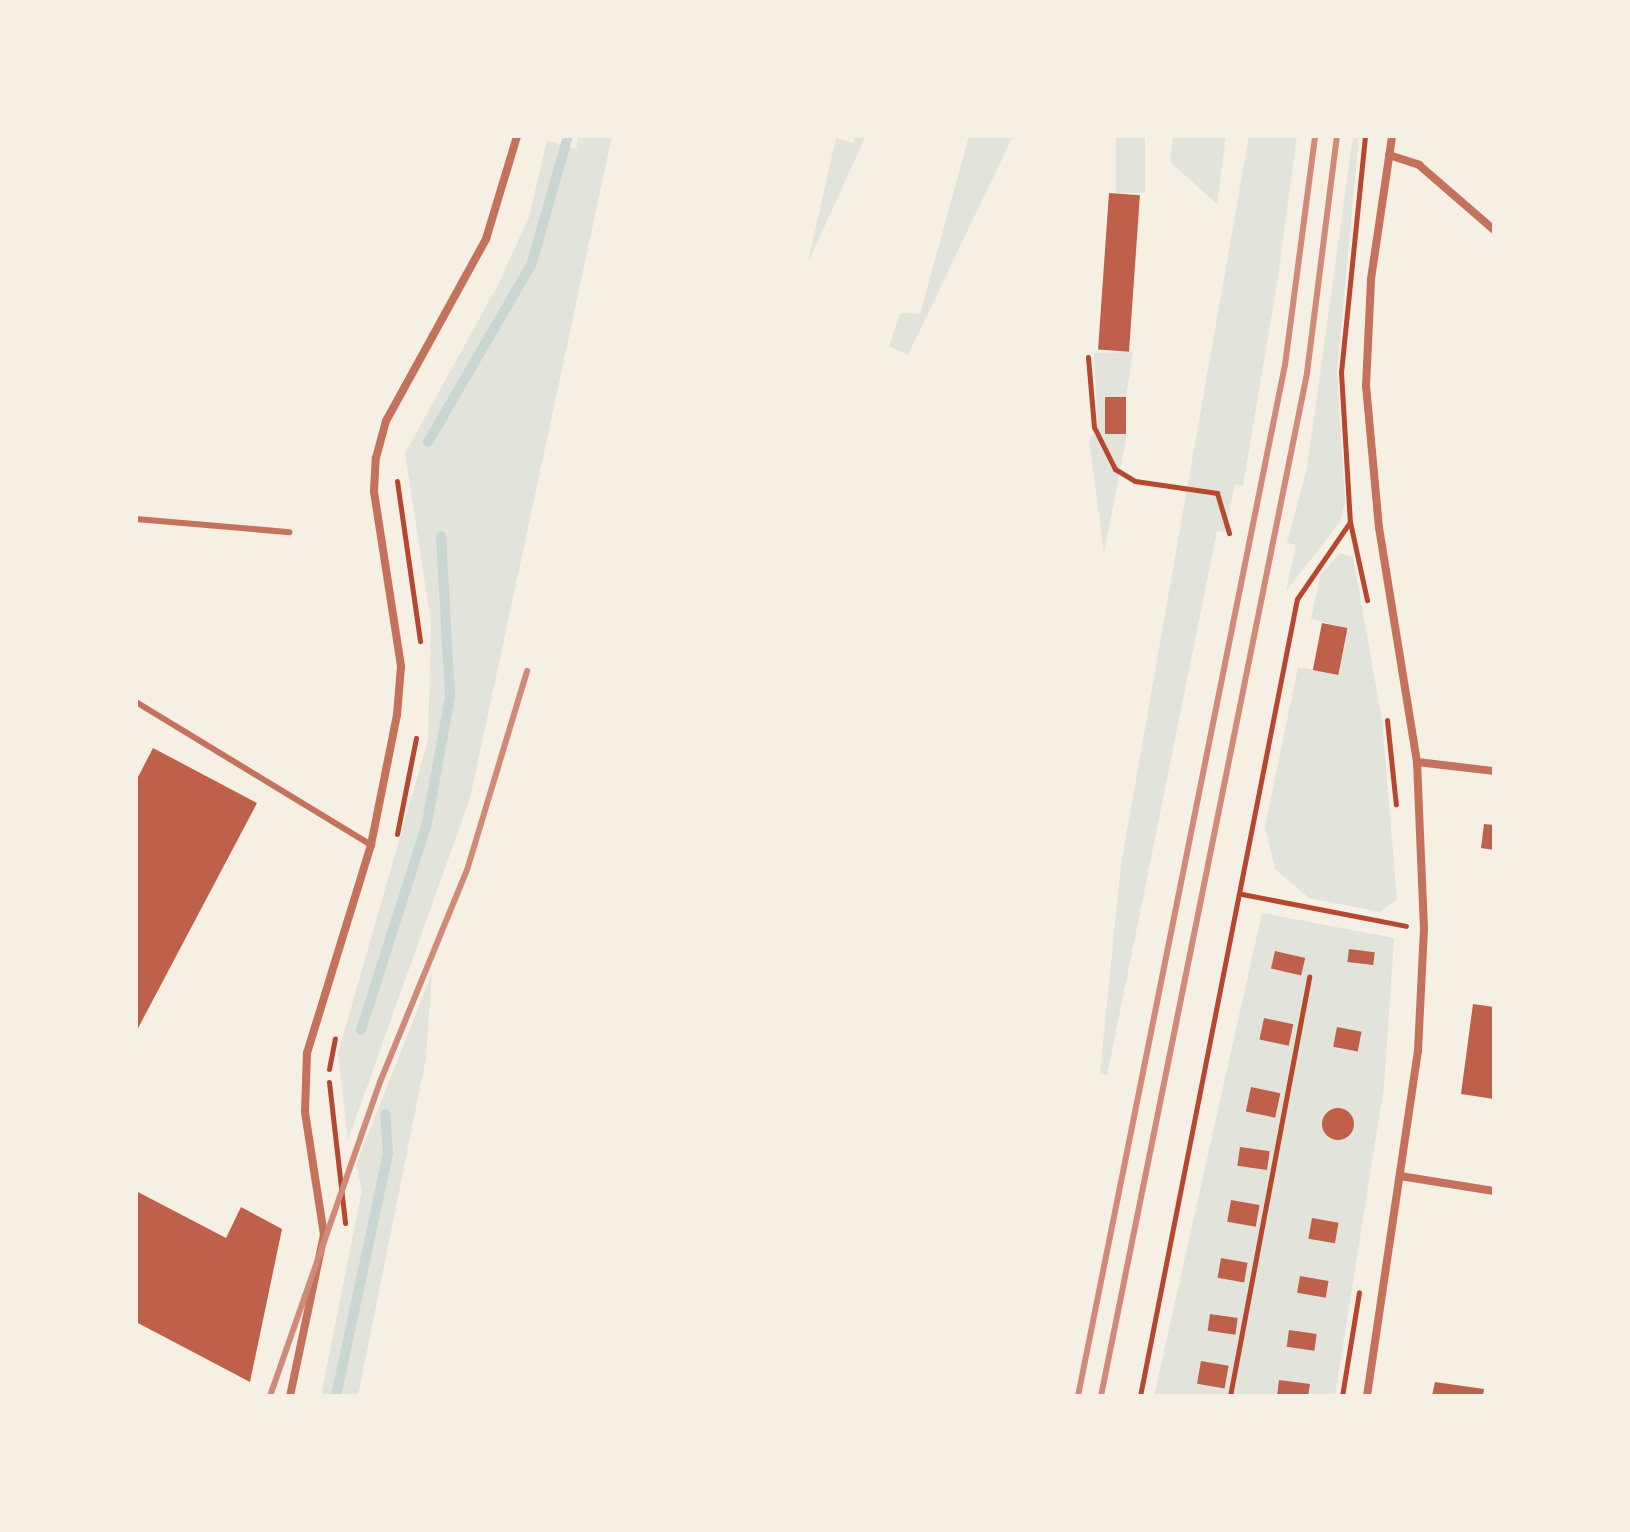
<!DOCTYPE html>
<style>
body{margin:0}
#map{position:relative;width:1630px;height:1532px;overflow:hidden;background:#f6efe4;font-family:Commissioner,sans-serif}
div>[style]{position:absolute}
.green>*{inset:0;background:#e2e4dc;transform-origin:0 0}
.stream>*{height:10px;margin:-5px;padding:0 5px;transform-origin:5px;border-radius:5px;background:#c9d6d2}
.building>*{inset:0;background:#bf614a;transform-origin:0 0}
.round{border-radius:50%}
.path>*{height:5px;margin:-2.5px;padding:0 2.5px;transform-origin:2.5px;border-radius:2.5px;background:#b5482f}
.service>*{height:6px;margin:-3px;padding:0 3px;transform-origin:3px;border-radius:3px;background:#c5725c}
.minor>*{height:8px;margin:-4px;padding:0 4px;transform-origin:4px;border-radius:4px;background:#c5725c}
.rail>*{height:6px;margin:-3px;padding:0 3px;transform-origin:3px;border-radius:3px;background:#cf8b77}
span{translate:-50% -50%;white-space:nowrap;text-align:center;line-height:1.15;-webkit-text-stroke:6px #f6efe4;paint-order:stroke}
.frame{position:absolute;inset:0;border:138px solid #f6efe4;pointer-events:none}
</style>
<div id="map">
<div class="green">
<i style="clip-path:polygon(578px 136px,612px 136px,470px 798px,348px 1140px,338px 1053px,428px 740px,431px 623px,405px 453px,499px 283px,529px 217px,547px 140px,576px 149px)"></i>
<i style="clip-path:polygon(855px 136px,866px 136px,808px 262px,836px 138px,853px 143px)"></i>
<i style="clip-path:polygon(969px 136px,1013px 136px,908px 355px,889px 346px,900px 313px,920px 314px)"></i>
<i style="left:1116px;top:136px;width:29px;height:57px"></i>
<i style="clip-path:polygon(1173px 136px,1226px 136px,1217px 204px,1170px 162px)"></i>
<i style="clip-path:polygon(1249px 136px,1297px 136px,1277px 284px,1243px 486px,1235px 484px,1225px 532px,1217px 531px,1107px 1076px,1100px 1073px,1121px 865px)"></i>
<i style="clip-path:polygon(1353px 136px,1359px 136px,1337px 372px,1345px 502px,1340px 522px,1286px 591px,1296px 545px,1287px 543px,1307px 468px)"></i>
<i style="clip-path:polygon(1133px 352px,1126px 397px,1105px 398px,1105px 433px,1127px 434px,1104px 553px,1089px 439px,1098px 429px,1094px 353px)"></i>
<i style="clip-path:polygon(1340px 553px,1353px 557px,1382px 720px,1397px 899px,1380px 912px,1309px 898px,1275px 869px,1265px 827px,1298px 667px,1339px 674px,1348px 628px,1311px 619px,1320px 576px)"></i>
<i style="clip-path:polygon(1262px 913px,1394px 938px,1384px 1086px,1335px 1396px,1154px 1396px)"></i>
<i style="clip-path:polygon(432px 973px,426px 1058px,358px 1396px,321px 1396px,362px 1190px,356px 1165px)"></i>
</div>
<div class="stream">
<i style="left:428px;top:442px;width:207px;rotate:-59.8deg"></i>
<i style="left:532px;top:263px;width:132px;rotate:-74.2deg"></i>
<i style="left:361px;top:1030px;width:217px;rotate:-72.3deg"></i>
<i style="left:427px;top:823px;width:128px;rotate:-79.7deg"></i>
<i style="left:450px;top:697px;width:161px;rotate:-93.2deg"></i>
<i style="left:336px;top:1396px;width:249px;rotate:-77.9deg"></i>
<i style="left:388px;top:1153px;width:39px;rotate:-94deg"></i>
</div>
<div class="building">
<i style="left:1109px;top:193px;width:31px;height:157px;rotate:4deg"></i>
<i style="left:1105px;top:397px;width:21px;height:37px"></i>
<i style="left:1322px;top:623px;width:26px;height:48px;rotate:11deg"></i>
<i style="clip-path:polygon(153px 748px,257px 803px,136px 1032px,136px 781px)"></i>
<i style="clip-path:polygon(1484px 824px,1494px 825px,1494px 850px,1481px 848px)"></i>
<i style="left:1349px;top:949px;width:26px;height:13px;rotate:7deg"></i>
<i style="left:1275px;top:951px;width:31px;height:18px;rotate:13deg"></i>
<i style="clip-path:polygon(1473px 1004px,1494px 1007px,1494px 1099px,1461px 1094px)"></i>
<i style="left:1264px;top:1018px;width:30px;height:22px;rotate:12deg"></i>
<i style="left:1337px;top:1027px;width:25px;height:20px;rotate:11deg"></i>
<i style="left:1251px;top:1087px;width:30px;height:25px;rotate:12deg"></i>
<i class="round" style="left:1322px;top:1108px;width:32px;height:32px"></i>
<i style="left:1240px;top:1147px;width:30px;height:19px;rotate:8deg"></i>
<i style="clip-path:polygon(136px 1191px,226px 1238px,241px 1207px,282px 1229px,250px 1382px,136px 1322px)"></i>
<i style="left:1231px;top:1200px;width:29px;height:22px;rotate:10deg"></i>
<i style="left:1312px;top:1218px;width:27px;height:21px;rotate:10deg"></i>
<i style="left:1221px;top:1258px;width:27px;height:20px;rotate:10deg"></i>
<i style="left:1300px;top:1276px;width:29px;height:17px;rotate:10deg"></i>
<i style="left:1210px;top:1314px;width:28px;height:17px;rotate:8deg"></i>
<i style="left:1289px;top:1330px;width:28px;height:17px;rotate:8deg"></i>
<i style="left:1201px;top:1361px;width:28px;height:23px;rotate:10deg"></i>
<i style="clip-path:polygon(1279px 1380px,1310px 1384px,1308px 1396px,1277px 1396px)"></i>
<i style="clip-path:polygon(1435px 1382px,1484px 1389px,1483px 1396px,1432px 1396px)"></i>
</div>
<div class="path">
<i style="left:1365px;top:136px;width:237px;rotate:95.8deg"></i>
<i style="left:1341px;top:372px;width:150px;rotate:86.6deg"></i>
<i style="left:1350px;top:522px;width:80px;rotate:77.7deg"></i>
<i style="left:1088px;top:357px;width:70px;rotate:85.1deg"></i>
<i style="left:1094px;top:427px;width:47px;rotate:63.4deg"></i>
<i style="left:1115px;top:469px;width:23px;rotate:31deg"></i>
<i style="left:1135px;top:481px;width:83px;rotate:8.3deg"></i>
<i style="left:1217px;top:493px;width:42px;rotate:73.3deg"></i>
<i style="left:397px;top:481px;width:162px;rotate:81.8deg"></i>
<i style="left:1387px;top:720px;width:85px;rotate:84deg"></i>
<i style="left:397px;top:834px;width:98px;rotate:-78.8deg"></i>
<i style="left:1242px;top:894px;width:167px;rotate:11deg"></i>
<i style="left:329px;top:1069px;width:31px;rotate:-79deg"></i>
<i style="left:329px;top:1082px;width:142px;rotate:83.5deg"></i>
<i style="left:1140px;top:1396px;width:812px;rotate:-78.86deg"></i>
<i style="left:1297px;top:599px;width:93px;rotate:-55.5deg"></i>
<i style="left:1230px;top:1396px;width:427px;rotate:-79.3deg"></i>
<i style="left:1342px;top:1396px;width:105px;rotate:-80.7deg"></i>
</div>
<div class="service">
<i style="left:136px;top:519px;width:154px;rotate:4.9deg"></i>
<i style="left:136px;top:702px;width:275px;rotate:31.3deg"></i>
</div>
<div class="minor">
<i style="left:1389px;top:155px;width:32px;rotate:18deg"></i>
<i style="left:1419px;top:165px;width:99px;rotate:40.9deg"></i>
<i style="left:1417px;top:762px;width:78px;rotate:6.7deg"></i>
<i style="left:1400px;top:1176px;width:95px;rotate:9.1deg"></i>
<i style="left:290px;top:1396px;width:165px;rotate:-78.1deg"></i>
<i style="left:324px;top:1235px;width:124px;rotate:-98.8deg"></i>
<i style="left:305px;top:1112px;width:59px;rotate:-88.1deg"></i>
<i style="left:307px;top:1053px;width:218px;rotate:-72.9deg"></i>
<i style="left:371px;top:845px;width:133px;rotate:-78.7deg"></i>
<i style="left:397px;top:715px;width:49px;rotate:-85.3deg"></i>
<i style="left:401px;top:666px;width:177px;rotate:-98.8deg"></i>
<i style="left:374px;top:491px;width:33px;rotate:-87deg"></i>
<i style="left:376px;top:458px;width:38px;rotate:-75deg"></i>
<i style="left:386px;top:421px;width:208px;rotate:-61.2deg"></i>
<i style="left:486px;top:239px;width:108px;rotate:-73.2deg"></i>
<i style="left:1367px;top:1396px;width:349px;rotate:-81.6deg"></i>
<i style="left:1418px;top:1051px;width:122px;rotate:-87.2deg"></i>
<i style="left:1424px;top:929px;width:167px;rotate:-92.4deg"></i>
<i style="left:1417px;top:762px;width:237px;rotate:-99.2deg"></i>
<i style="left:1379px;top:528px;width:143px;rotate:-95.2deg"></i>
<i style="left:1366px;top:386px;width:107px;rotate:-87.3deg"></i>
<i style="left:1371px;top:279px;width:145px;rotate:-81.6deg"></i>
</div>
<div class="rail">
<i style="left:270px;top:1396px;width:333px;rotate:-70.7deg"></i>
<i style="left:380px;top:1082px;width:229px;rotate:-67.7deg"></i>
<i style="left:467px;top:870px;width:208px;rotate:-73.2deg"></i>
<i style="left:1078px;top:1396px;width:1052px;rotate:-78.65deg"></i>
<i style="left:1285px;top:365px;width:231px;rotate:-82.5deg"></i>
<i style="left:1101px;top:1396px;width:1044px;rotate:-78.61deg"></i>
<i style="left:1307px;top:373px;width:239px;rotate:-82.8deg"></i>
</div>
<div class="frame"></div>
</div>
